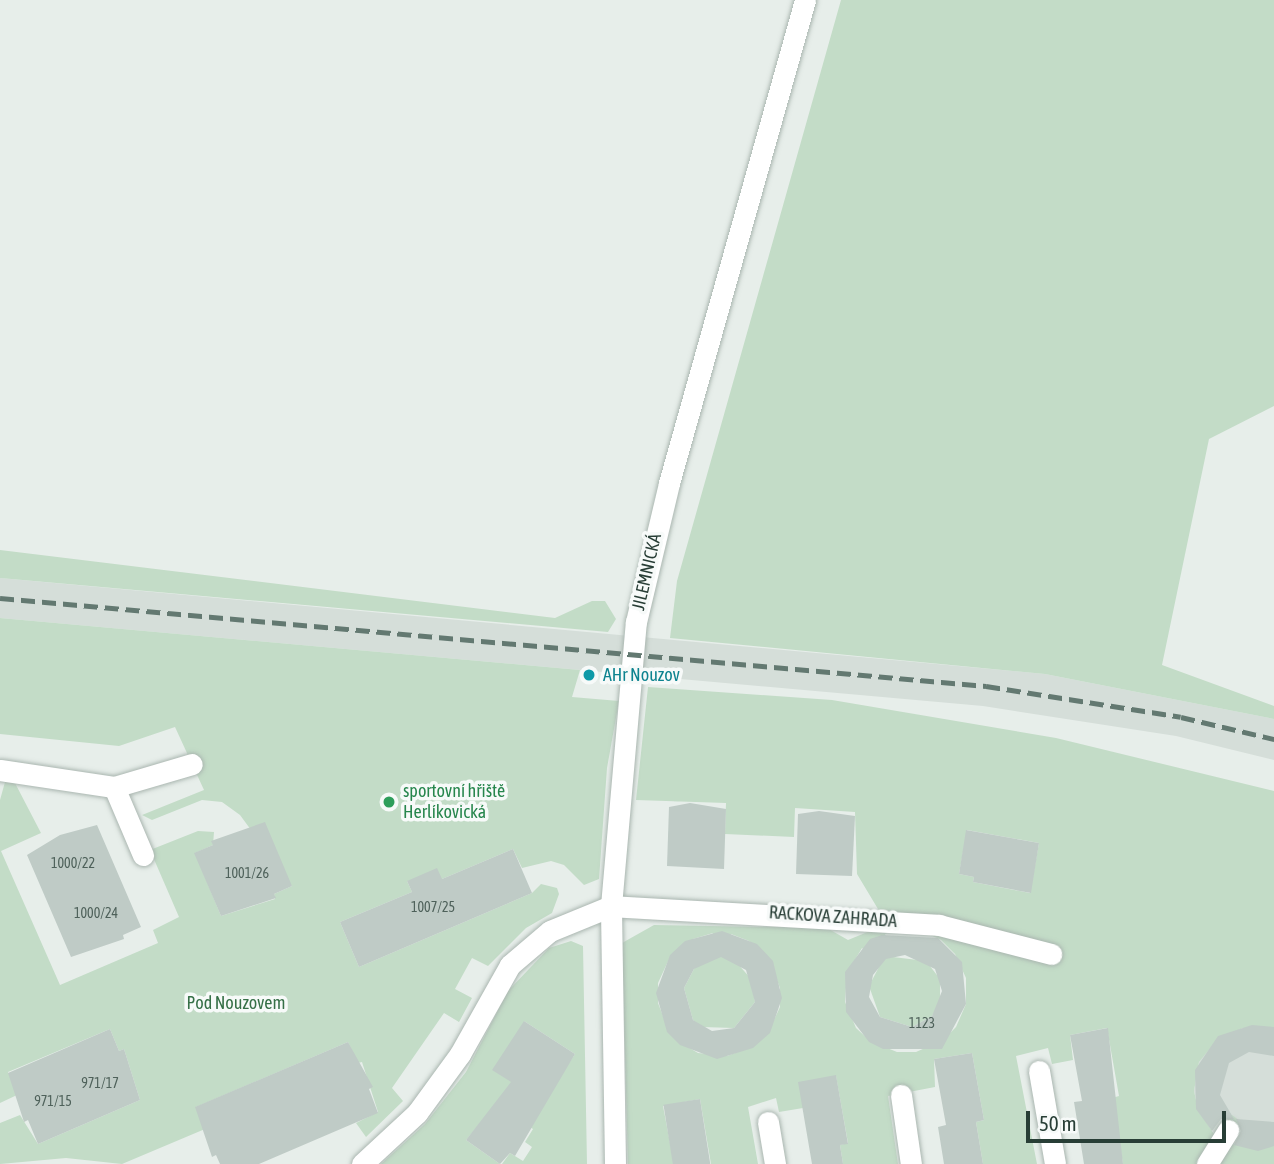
<!DOCTYPE html>
<meta charset="utf-8">
<style>
body{margin:0}
#map{position:relative;width:1274px;height:1164px;overflow:hidden;background:#e7eeea;font-family:"Asap Condensed",sans-serif}
div>[style]{position:absolute}
.built>*{inset:0;background:#d5ded9}
.green>*{inset:0;background:#c3dcc7}
.building>*{inset:0;background:#bfcbc6;transform-origin:0 0}
.roads{filter:drop-shadow(0 0 2px #aab6b0) drop-shadow(0 0 2px #aab6b0)}
.minor>*{height:21px;margin:-10.5px;padding:0 10.5px;transform-origin:10.5px;border-radius:10.5px;background:#fff}
.rail>*{height:5px;margin-top:-2.5px;transform-origin:0;background:repeating-linear-gradient(90deg,#637971 0 14px,transparent 0 21px)}
.dots>*{width:19px;height:19px;translate:-50% -50%;box-sizing:border-box;border:4px solid #f7faf9;border-radius:50%}
span{translate:-50% -50%;white-space:nowrap;text-align:center;line-height:1.15;-webkit-text-stroke:7px #f7faf9;paint-order:stroke}
.number-label{font-size:14px;color:#4e615a}
.number-label span{-webkit-text-stroke-width:0}
.street-label{font-size:18px;color:#283e36}
.culture-label{font-size:18px;color:#0d838f}
.left{translate:0 -50%;text-align:left}
.leisure-label{font-size:18px;color:#27864d}
.park-label{font-size:18px;color:#367047}
.scale{position:absolute;left:1026px;top:1111px;width:200px;height:32px;box-sizing:border-box;border:4px solid #283e36;border-top:0;padding-left:9px;font-size:21px;line-height:24px;white-space:nowrap;color:#283e36;-webkit-text-stroke:5px #f7faf9;paint-order:stroke}
</style>
<div id="map">
<div class="built">
<i style="clip-path:polygon(0 578px,1045px 674px,1274px 719px,1274px 760px,1176px 736px,983px 706px,0 618px)"></i>
<i style="clip-path:polygon(1254px 1026px,1274px 1030px,1274px 1146px,1258px 1150px,1239px 1147px,1215px 1134px,1198px 1109px,1194px 1091px,1199px 1062px,1210px 1046px,1225px 1034px)"></i>
</div>
<div class="green">
<i style="clip-path:polygon(841px 0,1274px 0,1274px 406px,1209px 439px,1162px 665px,1274px 706px,1274px 719px,1045px 674px,670px 638px,677px 581px)"></i>
<i style="clip-path:polygon(0 550px,555px 618px,592px 601px,605px 601px,616px 619px,608px 632px,0 578px)"></i>
<i style="clip-path:polygon(0 618px,580px 670px,572px 697px,619px 701px,607px 768px,599px 879px,584px 885px,564px 865px,551px 861px,522px 868px,513px 849px,442px 879px,407px 881px,412px 892px,340px 922px,359px 967px,532px 893px,541px 884px,557px 888px,559px 894px,552px 913px,526px 928px,488px 966px,472px 958px,455px 989px,472px 998px,459px 1022px,444px 1013px,392px 1088px,403px 1101px,366px 1137px,356px 1123px,378px 1112px,362px 1062px,358px 1063px,348px 1042px,196px 1107px,205px 1129px,122px 1164px,66px 1158px,0 1164px,0 1123px,20px 1115px,38px 1144px,140px 1100px,124px 1049px,119px 1051px,110px 1029px,8px 1072px,17px 1095px,0 1103px,0 800px,5px 782px,15px 783px,41px 833px,1px 851px,60px 985px,158px 943px,153px 930px,179px 917px,150px 850px,198px 831px,214px 832px,213px 845px,195px 853px,221px 916px,275px 899px,274px 894px,292px 886px,240px 815px,222px 802px,202px 800px,152px 820px,142px 815px,204px 790px,175px 727px,119px 746px,0 734px)"></i>
<i style="clip-path:polygon(evenodd,648px 687px,832px 700px,1056px 738px,1274px 791px,1274px 1030px,1243px 1028px,1217px 1040px,1199px 1062px,1194px 1091px,1198px 1109px,1214px 1134px,1232px 1115px,1240px 1121px,1230px 1144px,1274px 1146px,1274px 1164px,1123px 1164px,1112px 1098px,1119px 1096px,1107px 1028px,1070px 1035px,1073px 1060px,1052px 1064px,1048px 1048px,1016px 1056px,1037px 1164px,983px 1164px,976px 1122px,984px 1120px,972px 1053px,934px 1059px,935px 1087px,888px 1096px,898px 1164px,843px 1164px,840px 1145px,848px 1143px,836px 1076px,803px 1108px,779px 1112px,776px 1098px,748px 1107px,758px 1164px,711px 1164px,700px 1099px,663px 1106px,674px 1164px,628px 1164px,622px 943px,654px 925px,827px 928px,848px 940px,887px 924px,857px 874px,855px 812px,795px 808px,794px 837px,725px 834px,726px 803px,636px 800px,648px 687px,967px 830px,1039px 843px,1030px 893px,973px 882px,974px 877px,959px 874px,967px 830px,648px 687px,895px 930px,924px 932px,941px 940px,955px 954px,966px 978px,966px 1004px,956px 1027px,943px 1040px,916px 1052px,897px 1052px,870px 1041px,856px 1028px,845px 1002px,847px 973px,862px 948px,880px 965px,869px 986px,880px 1017px,912px 1027px,932px 1016px,940px 1002px,940px 979px,926px 961px,893px 957px,885px 934px,895px 930px,648px 687px,713px 933px,684px 988px,693px 1020px,702px 1027px,734px 1028px,755px 1002px,752px 980px,737px 963px,731px 934px,749px 941px,770px 961px,780px 988px,780px 1007px,768px 1033px,754px 1046px,727px 1056px,698px 1053px,681px 1043px,668px 1029px,658px 1003px,658px 983px,670px 957px,693px 939px,713px 933px)"></i>
<i style="clip-path:polygon(evenodd,571px 941px,583px 946px,587px 1164px,502px 1164px,510px 1153px,523px 1161px,532px 1147px,525px 1142px,533px 1129px,496px 1104px,466px 1140px,500px 1164px,381px 1164px,425px 1124px,466px 1072px,508px 991px,549px 948px,571px 941px,524px 1021px,575px 1054px,547px 1097px,524px 1021px)"></i>
</div>
<div class="building">
<i style="clip-path:polygon(690px 803px,726px 809px,724px 869px,667px 866px,669px 807px)"></i>
<i style="clip-path:polygon(819px 811px,855px 816px,852px 876px,796px 874px,798px 814px)"></i>
<i style="clip-path:polygon(265px 822px,292px 886px,274px 894px,276px 898px,221px 916px,194px 853px,213px 845px,211px 841px)"></i>
<i style="clip-path:polygon(97px 825px,141px 927px,123px 935px,124px 939px,71px 957px,27px 855px,60px 835px)"></i>
<i style="clip-path:polygon(966px 830px,1039px 843px,1031px 893px,973px 882px,974px 877px,959px 874px)"></i>
<i style="clip-path:polygon(513px 849px,532px 893px,359px 967px,340px 922px,412px 892px,407px 881px,437px 868px,442px 879px)"></i>
<i style="clip-path:polygon(evenodd,722px 931px,757px 944px,773px 961px,782px 998px,770px 1033px,753px 1048px,717px 1059px,680px 1045px,667px 1032px,656px 993px,670px 955px,685px 941px,722px 931px,721px 957px,746px 970px,755px 1002px,734px 1028px,712px 1031px,693px 1020px,684px 988px,694px 969px,721px 957px)"></i>
<i style="clip-path:polygon(evenodd,882px 935px,938px 938px,962px 962px,966px 1004px,942px 1049px,883px 1049px,869px 1042px,846px 1012px,845px 972px,870px 939px,882px 935px,905px 955px,935px 969px,942px 991px,932px 1016px,912px 1027px,880px 1017px,869px 997px,873px 975px,886px 959px,905px 955px)"></i>
<i style="clip-path:polygon(524px 1021px,575px 1054px,515px 1156px,510px 1153px,500px 1164px,466px 1140px,511px 1082px,492px 1070px)"></i>
<i style="clip-path:polygon(1252px 1025px,1274px 1027px,1274px 1056px,1249px 1052px,1229px 1063px,1220px 1095px,1234px 1119px,1221px 1119px,1212px 1131px,1196px 1109px,1195px 1070px,1218px 1036px)"></i>
<i style="clip-path:polygon(1108px 1028px,1123px 1164px,1084px 1164px,1074px 1102px,1082px 1101px,1070px 1035px)"></i>
<i style="clip-path:polygon(110px 1029px,119px 1051px,124px 1049px,140px 1100px,38px 1144px,28px 1120px,24px 1122px,8px 1073px)"></i>
<i style="clip-path:polygon(348px 1042px,373px 1087px,369px 1089px,378px 1113px,259px 1164px,220px 1164px,216px 1155px,212px 1157px,195px 1107px)"></i>
<i style="clip-path:polygon(972px 1053px,984px 1120px,976px 1122px,983px 1164px,944px 1164px,938px 1127px,946px 1125px,934px 1059px)"></i>
<i style="clip-path:polygon(836px 1075px,848px 1144px,840px 1145px,843px 1164px,812px 1164px,798px 1082px)"></i>
<i style="left:700px;top:1099px;width:66px;height:37px;rotate:81deg"></i>
<i style="clip-path:polygon(1236px 1119px,1274px 1122px,1274px 1146px,1258px 1151px,1234px 1145px,1241px 1131px)"></i>
</div>
<div class="roads">
<div class="minor">
<i style="left:0;top:770px;width:115px;rotate:8.5deg"></i>
<i style="left:114px;top:787px;width:74px;rotate:66.9deg"></i>
<i style="left:114px;top:787px;width:81px;rotate:-16.4deg"></i>
<i style="left:1039px;top:1071px;width:94px;rotate:80.2deg"></i>
<i style="left:901px;top:1095px;width:70px;rotate:81.8deg"></i>
<i style="left:768px;top:1122px;width:43px;rotate:80.5deg"></i>
<i style="left:362px;top:1164px;width:75px;rotate:-42.8deg"></i>
<i style="left:417px;top:1113px;width:73px;rotate:-53.9deg"></i>
<i style="left:460px;top:1054px;width:102px;rotate:-60.7deg"></i>
<i style="left:510px;top:965px;width:52px;rotate:-40.4deg"></i>
<i style="left:550px;top:931px;width:66px;rotate:-22.3deg"></i>
<i style="left:611px;top:906px;width:329px;rotate:3.3deg"></i>
<i style="left:939px;top:925px;width:116px;rotate:14.5deg"></i>
<i style="left:615px;top:1164px;width:258px;rotate:-90.9deg"></i>
<i style="left:611px;top:906px;width:285px;rotate:-85deg"></i>
<i style="left:636px;top:622px;width:143px;rotate:-76.6deg"></i>
<i style="left:669px;top:483px;width:502px;rotate:-74.27deg"></i>
<i style="left:1207px;top:1164px;width:40px;rotate:-58deg"></i>
</div>
</div>
<div class="rail">
<i style="left:0;top:598px;width:990px;rotate:5.1deg"></i>
<i style="left:986px;top:686px;width:197px;rotate:9deg"></i>
<i style="left:1181px;top:717px;width:96px;rotate:13.3deg"></i>
</div>
<div class="dots">
<i style="left:589px;top:675px;background:#0f9aa8"></i>
<i style="left:389px;top:802px;background:#2e9e5b"></i>
</div>
<div class="number-label">
<span style="left:73px;top:863px">1000/22</span>
<span style="left:247px;top:873px">1001/26</span>
<span style="left:433px;top:907px">1007/25</span>
<span style="left:96px;top:913px">1000/24</span>
<span style="left:922px;top:1023px">1123</span>
<span style="left:100px;top:1083px">971/17</span>
<span style="left:53px;top:1101px">971/15</span>
</div>
<div class="street-label">
<span style="left:647px;top:572px;rotate:-77deg">JILEMNICKÁ</span>
<span style="left:833px;top:917px;rotate:4deg">RACKOVA ZAHRADA</span>
</div>
<div class="culture-label">
<span class="left" style="left:603px;top:675px">AHr Nouzov</span>
</div>
<div class="leisure-label">
<span class="left" style="left:403px;top:802px">sportovní hřiště<br>Herlíkovická</span>
</div>
<div class="park-label">
<span style="left:236px;top:1003px">Pod Nouzovem</span>
</div>
<div class="scale">50 m</div>
</div>
